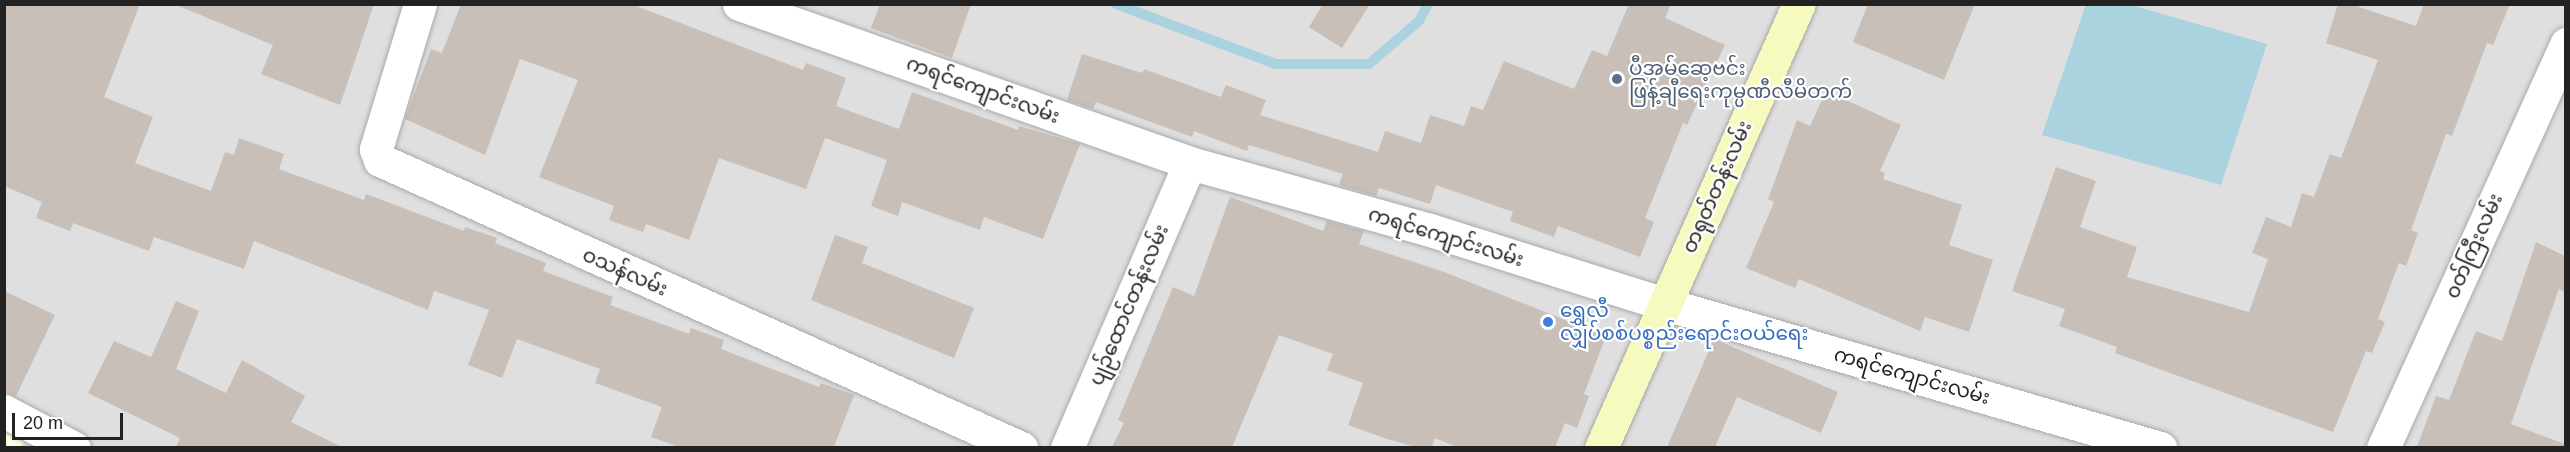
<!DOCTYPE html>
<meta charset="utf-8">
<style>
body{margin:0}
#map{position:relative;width:2570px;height:452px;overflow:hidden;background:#f2efe9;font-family:Arial,"Noto Sans Myanmar",sans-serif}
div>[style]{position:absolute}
.residential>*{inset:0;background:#e0dfdf;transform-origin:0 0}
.education>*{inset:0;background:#ffffe5}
.water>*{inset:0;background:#aad3df}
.stream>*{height:10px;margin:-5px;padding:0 5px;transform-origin:5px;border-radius:5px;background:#aad3df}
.building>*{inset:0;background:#c7bfb8}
.roads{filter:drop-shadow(0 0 2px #a9a9a9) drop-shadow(0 0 2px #a9a9a9)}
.street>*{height:33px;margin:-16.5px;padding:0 16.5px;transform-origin:16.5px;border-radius:16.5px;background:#fff}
.secondary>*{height:33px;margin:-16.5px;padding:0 16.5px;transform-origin:16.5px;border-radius:16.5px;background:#f7fabf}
.dots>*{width:16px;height:16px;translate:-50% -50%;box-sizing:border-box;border:3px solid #fff;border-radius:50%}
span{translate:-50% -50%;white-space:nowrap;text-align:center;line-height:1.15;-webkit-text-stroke:4.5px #fff;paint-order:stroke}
.service-label{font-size:20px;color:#4e5e75}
.left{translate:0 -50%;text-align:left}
.street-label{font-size:20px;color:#222}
.shop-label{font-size:20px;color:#366cbe}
.frame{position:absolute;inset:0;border:6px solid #222;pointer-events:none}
.scale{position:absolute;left:12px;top:413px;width:111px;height:27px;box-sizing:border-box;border:3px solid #222;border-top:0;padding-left:8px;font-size:18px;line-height:21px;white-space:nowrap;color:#222;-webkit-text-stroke:4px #fff;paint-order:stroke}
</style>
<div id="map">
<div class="residential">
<i style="left:5px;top:5px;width:2560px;height:442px"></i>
</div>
<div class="education">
<i style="clip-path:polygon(4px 421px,29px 435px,20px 447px,5px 447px)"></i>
</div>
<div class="water">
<i style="clip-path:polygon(2086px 4px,2131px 5px,2267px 44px,2221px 185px,2042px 135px)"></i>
</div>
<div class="stream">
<i style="left:1116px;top:4px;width:171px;rotate:20.6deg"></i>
<i style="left:1276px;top:64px;width:93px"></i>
<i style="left:1369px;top:64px;width:66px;rotate:-40.7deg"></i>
<i style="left:1419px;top:21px;width:19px;rotate:-62deg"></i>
</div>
<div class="building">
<i style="clip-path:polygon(4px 4px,140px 4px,104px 97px,153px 117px,135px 163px,211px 191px,225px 152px,234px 155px,239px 138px,284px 154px,279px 169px,364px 200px,366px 194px,464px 231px,465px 227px,497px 238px,495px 243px,546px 263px,543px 271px,613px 297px,610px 305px,689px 334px,691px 328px,724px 340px,721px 349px,819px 387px,821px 383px,854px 395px,834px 447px,679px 447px,651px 437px,662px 407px,595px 383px,600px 369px,517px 339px,502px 378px,468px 365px,489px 310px,434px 291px,428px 310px,254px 241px,244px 269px,154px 237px,149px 251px,73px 223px,70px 231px,36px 218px,42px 202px,4px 186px)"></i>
<i style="clip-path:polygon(174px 4px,374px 4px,340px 105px,261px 74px,273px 45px)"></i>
<i style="clip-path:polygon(461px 4px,631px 4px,803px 70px,806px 63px,846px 78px,836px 106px,899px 129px,912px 92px,1018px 130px,1019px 126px,1080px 144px,1043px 239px,984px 217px,980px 230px,902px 202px,898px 216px,871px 206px,887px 160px,825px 138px,806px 189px,719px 158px,689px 240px,646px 224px,643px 232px,609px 220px,614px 206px,539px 177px,578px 80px,520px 59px,485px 155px,405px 119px,431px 49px,442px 53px)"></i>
<i style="clip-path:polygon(880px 4px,971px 4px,952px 58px,871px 28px)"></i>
<i style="clip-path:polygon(1323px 4px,1370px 4px,1342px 48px,1309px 27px)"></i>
<i style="clip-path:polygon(1629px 4px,1671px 4px,1665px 18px,1725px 45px,1687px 125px,1683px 123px,1645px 218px,1654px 222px,1640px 257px,1558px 226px,1554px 237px,1510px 221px,1513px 212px,1436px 185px,1430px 204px,1379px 188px,1376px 196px,1339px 185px,1343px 174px,1249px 145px,1247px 151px,1194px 131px,1192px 137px,1096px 102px,1093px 109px,1067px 100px,1082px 54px,1142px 73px,1144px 69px,1221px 97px,1226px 85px,1266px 100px,1260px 115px,1378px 152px,1385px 131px,1421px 143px,1430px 115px,1464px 126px,1471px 106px,1483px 110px,1504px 61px,1574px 89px,1592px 50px,1607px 56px)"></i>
<i style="clip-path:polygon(1868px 4px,1975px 4px,1944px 80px,1853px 42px)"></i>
<i style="clip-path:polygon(2338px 4px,2350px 4px,2416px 26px,2424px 4px,2510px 4px,2493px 45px,2487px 43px,2452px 136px,2446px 134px,2411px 230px,2418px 233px,2406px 266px,2399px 263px,2378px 319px,2385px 322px,2372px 353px,2366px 351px,2333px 432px,2115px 353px,2117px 347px,2059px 326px,2065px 309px,2012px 291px,2056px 167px,2096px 181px,2080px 227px,2137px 247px,2127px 277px,2249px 312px,2268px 259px,2252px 253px,2266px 217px,2291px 227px,2302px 193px,2314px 197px,2330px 154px,2341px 158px,2378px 60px,2326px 43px)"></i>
<i style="clip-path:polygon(1826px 91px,1901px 125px,1880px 171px,1885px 173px,1883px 179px,1962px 205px,1949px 245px,1993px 260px,1969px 332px,1925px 317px,1920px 331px,1799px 279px,1795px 288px,1746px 268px,1774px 202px,1768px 199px,1797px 120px,1810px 126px)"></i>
<i style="clip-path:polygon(1230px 197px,1323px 231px,1327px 221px,1364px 231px,1359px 244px,1444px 272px,1606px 336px,1584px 394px,1589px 396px,1577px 428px,1565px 423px,1555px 447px,1457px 447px,1435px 438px,1432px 447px,1416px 447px,1387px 439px,1348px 425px,1363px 383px,1327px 370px,1333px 354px,1279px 335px,1232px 447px,1112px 447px,1124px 423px,1118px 420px,1173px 287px,1194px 296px)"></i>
<i style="clip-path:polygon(835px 235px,868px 247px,862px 263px,974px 308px,954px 358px,811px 300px)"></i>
<i style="clip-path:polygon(2536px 242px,2565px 256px,2565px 292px,2559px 289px,2511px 424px,2565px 444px,2565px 447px,2417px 447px,2436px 396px,2449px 400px,2476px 331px,2502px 341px)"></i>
<i style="clip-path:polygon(4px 291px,55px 315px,16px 396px,4px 392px)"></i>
<i style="clip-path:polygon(176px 301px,199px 311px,176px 369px,226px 393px,242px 360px,305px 396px,291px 422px,342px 447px,176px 447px,180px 438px,88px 393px,114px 341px,151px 357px)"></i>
<i style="clip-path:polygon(1714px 339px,1838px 392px,1821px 433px,1737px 397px,1715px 447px,1667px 447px)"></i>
</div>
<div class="roads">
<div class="street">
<i style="left:420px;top:4px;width:152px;rotate:106.9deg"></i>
<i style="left:376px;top:149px;width:12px;rotate:70deg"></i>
<i style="left:380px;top:160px;width:703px;rotate:24.19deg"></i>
<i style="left:739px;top:4px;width:478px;rotate:19.4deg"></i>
<i style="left:1190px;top:163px;width:249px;rotate:15.6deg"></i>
<i style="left:1430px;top:230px;width:246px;rotate:17.5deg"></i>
<i style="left:1665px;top:304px;width:516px;rotate:16.22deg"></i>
<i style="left:4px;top:411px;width:79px;rotate:27.9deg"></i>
<i style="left:1067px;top:448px;width:310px;rotate:-66.7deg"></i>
<i style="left:2383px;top:448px;width:444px;rotate:-65.6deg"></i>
</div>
<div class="secondary">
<i style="left:1601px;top:448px;width:486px;rotate:-66deg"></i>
</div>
</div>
<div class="dots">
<i style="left:1617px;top:79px;background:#5c6f8a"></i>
<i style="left:1548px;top:322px;background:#3f7fe0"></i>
</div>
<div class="service-label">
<span class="left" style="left:1629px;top:80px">ပီအမ်ဆေ့ဗင်း<br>ဖြန့်ချီရေးကုမ္ပဏီလီမိတက်</span>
</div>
<div class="street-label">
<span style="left:983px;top:90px;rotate:20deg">ကရင်ကျောင်းလမ်း</span>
<span style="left:1717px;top:187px;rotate:-66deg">တရုတ်တန်းလမ်း</span>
<span style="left:1446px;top:237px;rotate:17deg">ကရင်ကျောင်းလမ်း</span>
<span style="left:2474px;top:246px;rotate:-66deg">၀တ်ကြီးလမ်း</span>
<span style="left:625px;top:272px;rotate:24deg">ဝသန်လမ်း</span>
<span style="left:1129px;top:305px;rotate:-67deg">ပျဉ်ထောင်တန်းလမ်း</span>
<span style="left:1912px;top:376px;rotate:16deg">ကရင်ကျောင်းလမ်း</span>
</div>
<div class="shop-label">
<span class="left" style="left:1560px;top:322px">ရွှေလီ<br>လျှပ်စစ်ပစ္စည်းရောင်းဝယ်ရေး</span>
</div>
<div class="frame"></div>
<div class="scale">20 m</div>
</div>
